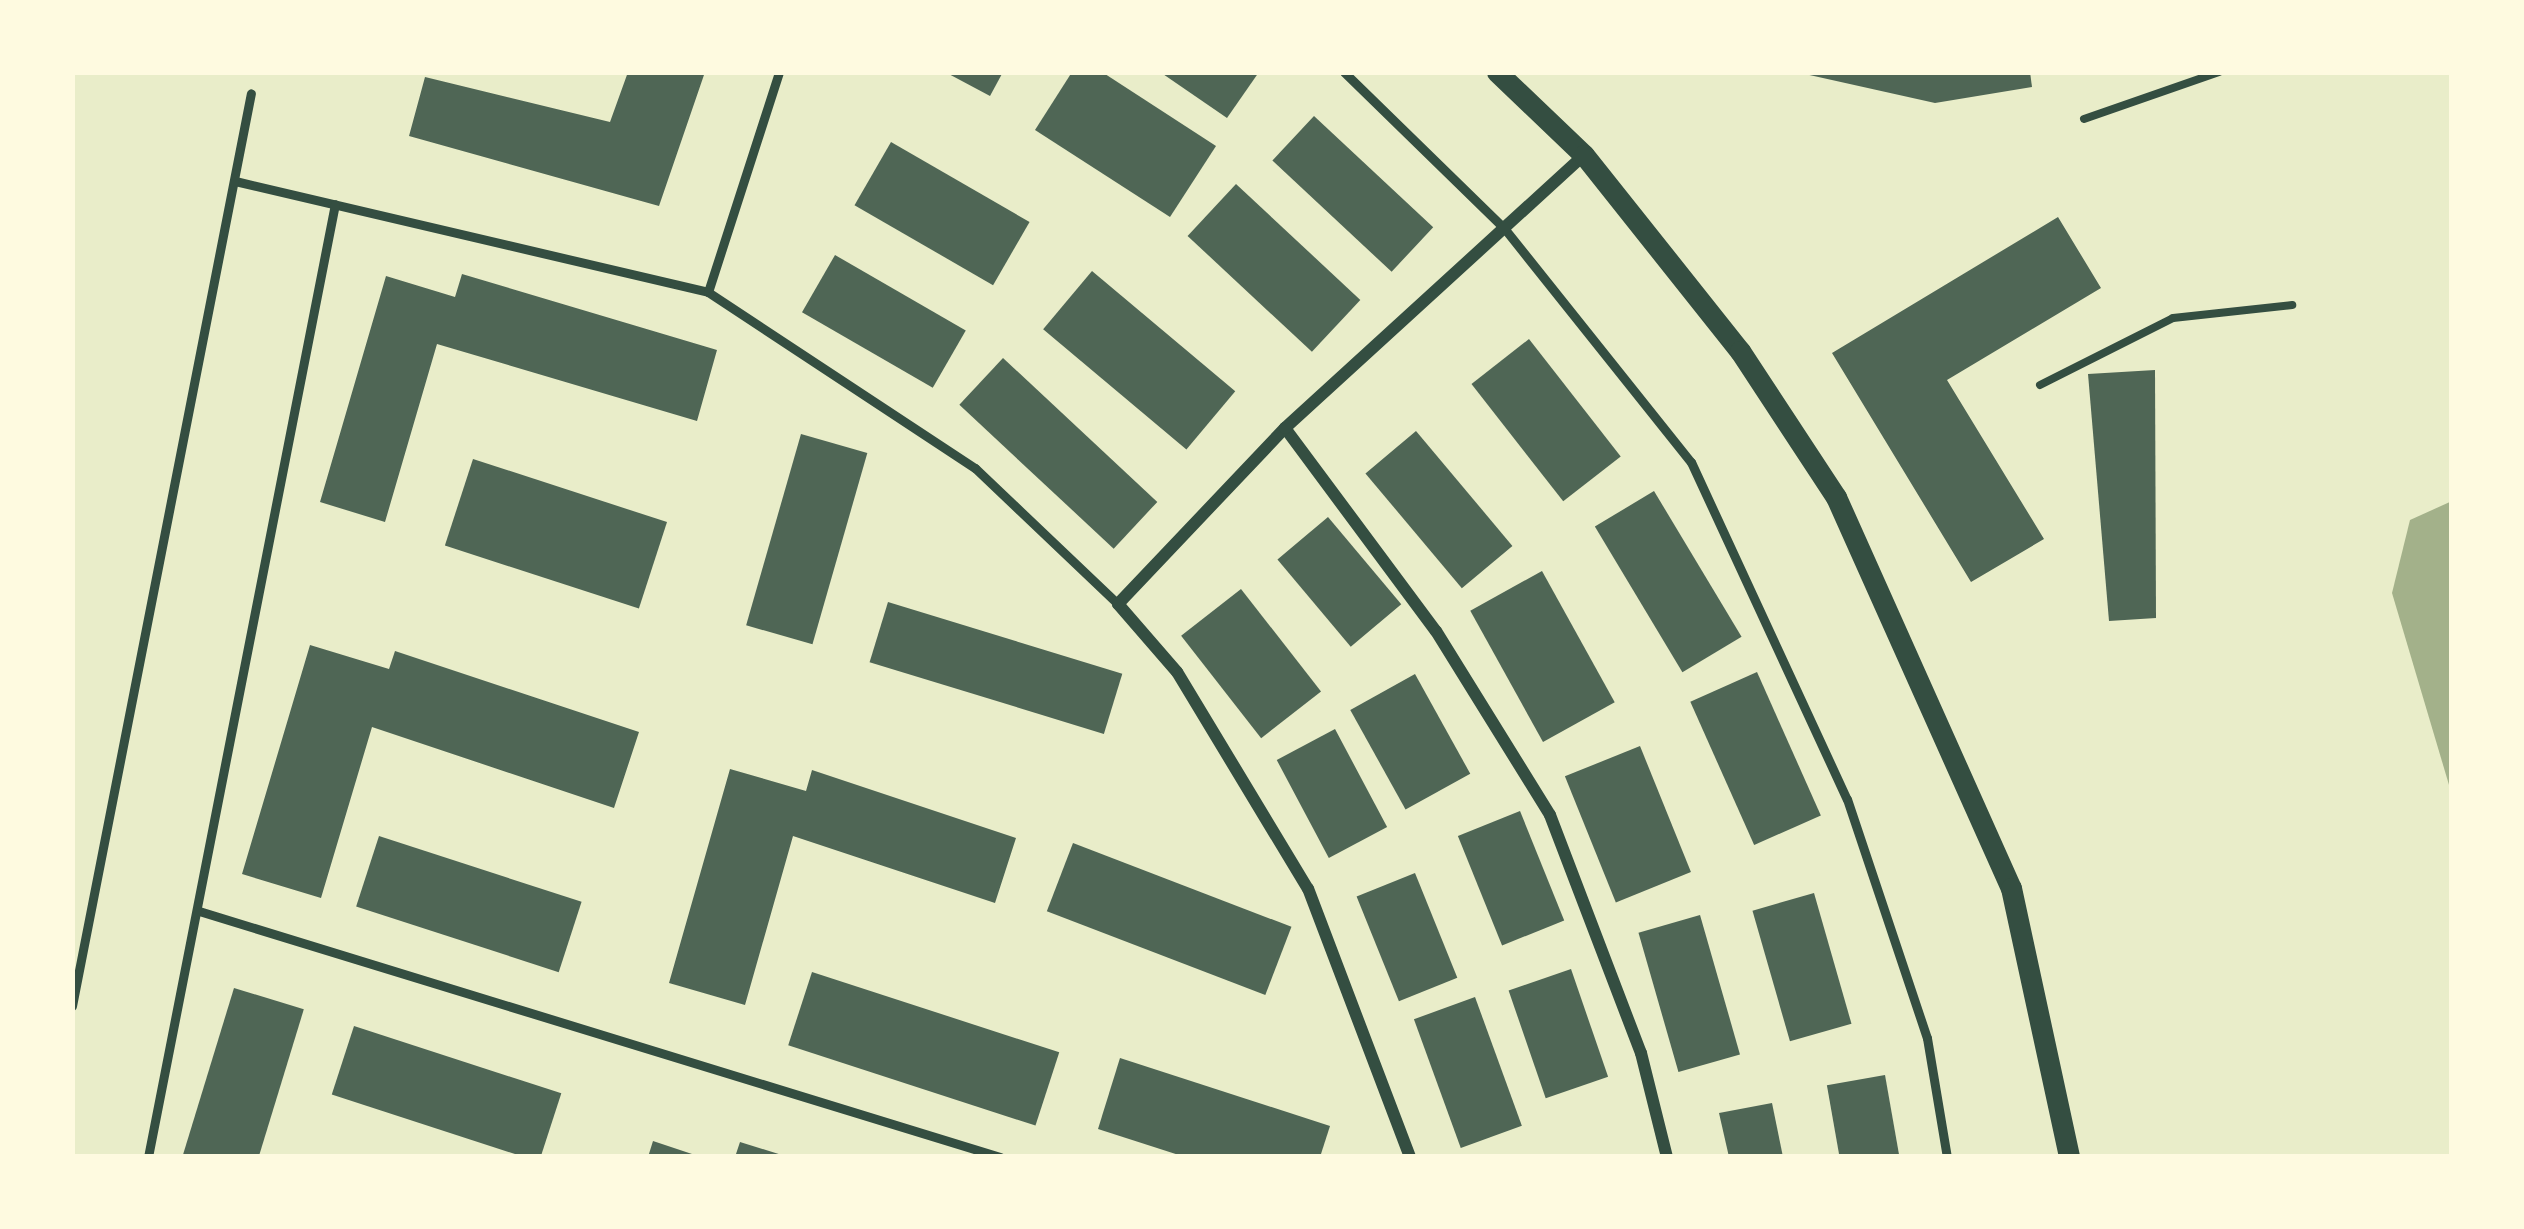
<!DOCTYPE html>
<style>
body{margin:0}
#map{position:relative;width:2524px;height:1229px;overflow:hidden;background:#e9edc9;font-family:Inter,sans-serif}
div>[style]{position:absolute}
.water>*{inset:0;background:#a3b18a}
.building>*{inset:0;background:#4f6655;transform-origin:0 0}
.path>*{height:8px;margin:-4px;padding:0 4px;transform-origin:4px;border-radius:4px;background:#344e41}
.service>*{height:9px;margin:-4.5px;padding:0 4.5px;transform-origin:4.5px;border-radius:4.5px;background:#344e41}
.minor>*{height:12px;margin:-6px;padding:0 6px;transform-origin:6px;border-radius:6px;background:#344e41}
.tertiary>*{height:21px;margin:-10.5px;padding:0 10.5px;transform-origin:10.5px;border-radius:10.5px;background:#344e41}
span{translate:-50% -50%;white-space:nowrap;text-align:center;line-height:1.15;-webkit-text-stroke:12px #fefae0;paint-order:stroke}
.frame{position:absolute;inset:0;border:75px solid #fefae0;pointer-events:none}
</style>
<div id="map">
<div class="water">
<i style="clip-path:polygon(2452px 501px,2452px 795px,2392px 593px,2410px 520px)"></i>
</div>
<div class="building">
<i style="clip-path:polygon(628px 72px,705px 72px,659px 206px,409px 136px,425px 77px,610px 122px)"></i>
<i style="clip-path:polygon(945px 72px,1003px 72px,990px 96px)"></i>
<i style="clip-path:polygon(1072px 72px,1102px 72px,1216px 146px,1170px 217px,1035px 130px)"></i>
<i style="clip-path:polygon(1160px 72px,1259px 72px,1227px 118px)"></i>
<i style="clip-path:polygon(1796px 72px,2030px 72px,2032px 87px,1935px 103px)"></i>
<i style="left:1314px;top:116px;width:163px;height:61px;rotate:43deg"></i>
<i style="left:891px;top:142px;width:160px;height:73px;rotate:30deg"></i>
<i style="left:1236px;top:184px;width:170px;height:71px;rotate:43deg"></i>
<i style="clip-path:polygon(2058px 217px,2101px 288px,1947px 380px,2044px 539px,1971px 582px,1832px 353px)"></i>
<i style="left:835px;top:255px;width:151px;height:66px;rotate:30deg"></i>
<i style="left:1092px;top:271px;width:187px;height:76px;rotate:40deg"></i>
<i style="clip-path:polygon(462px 274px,717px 350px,697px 421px,437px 344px,385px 522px,320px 502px,386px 276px,455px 297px)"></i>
<i style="left:1529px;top:339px;width:149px;height:73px;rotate:52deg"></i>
<i style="left:1003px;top:358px;width:211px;height:64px;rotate:43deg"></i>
<i style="clip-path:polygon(2155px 370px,2156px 618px,2109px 621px,2088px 374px)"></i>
<i style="left:1416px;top:431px;width:150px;height:66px;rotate:50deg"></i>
<i style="left:801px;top:434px;width:69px;height:199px;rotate:16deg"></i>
<i style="left:473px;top:459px;width:204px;height:91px;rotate:18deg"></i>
<i style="left:1654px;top:491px;width:170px;height:69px;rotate:59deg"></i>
<i style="left:1328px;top:517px;width:114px;height:66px;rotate:50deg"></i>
<i style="left:1542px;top:571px;width:150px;height:82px;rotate:61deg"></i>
<i style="left:1241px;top:589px;width:130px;height:76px;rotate:52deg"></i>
<i style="left:888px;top:602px;width:245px;height:63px;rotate:17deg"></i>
<i style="clip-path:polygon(310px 645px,389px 669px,395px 651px,639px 732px,614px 808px,372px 727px,321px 898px,242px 874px)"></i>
<i style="left:1757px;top:672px;width:157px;height:73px;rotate:66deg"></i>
<i style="left:1415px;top:674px;width:114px;height:74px;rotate:61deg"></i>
<i style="left:1335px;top:729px;width:111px;height:66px;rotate:62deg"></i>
<i style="left:1640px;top:746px;width:136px;height:81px;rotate:68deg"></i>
<i style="clip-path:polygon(730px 769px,806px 791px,812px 770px,1016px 838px,995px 903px,793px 836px,745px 1005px,669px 983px)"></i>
<i style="left:1520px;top:811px;width:118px;height:67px;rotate:68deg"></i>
<i style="left:379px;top:836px;width:213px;height:74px;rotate:18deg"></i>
<i style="left:1073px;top:843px;width:234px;height:73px;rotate:21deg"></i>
<i style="left:1415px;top:873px;width:113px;height:63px;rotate:68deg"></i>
<i style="left:1814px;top:893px;width:136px;height:64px;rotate:74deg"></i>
<i style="left:1700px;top:915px;width:145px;height:64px;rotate:74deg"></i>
<i style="left:1571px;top:969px;width:114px;height:66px;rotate:71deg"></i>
<i style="left:812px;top:972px;width:260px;height:77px;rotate:18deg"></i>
<i style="left:234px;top:988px;width:73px;height:176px;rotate:17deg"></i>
<i style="left:1475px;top:997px;width:137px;height:65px;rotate:70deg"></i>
<i style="left:354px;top:1026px;width:218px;height:72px;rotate:18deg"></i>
<i style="clip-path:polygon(1120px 1058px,1330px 1126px,1320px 1157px,1185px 1157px,1098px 1129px)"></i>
<i style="left:1885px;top:1075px;width:83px;height:59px;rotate:80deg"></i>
<i style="clip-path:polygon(1772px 1103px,1783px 1157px,1729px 1157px,1719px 1113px)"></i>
<i style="clip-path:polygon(653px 1141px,698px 1156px,698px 1157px,648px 1157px)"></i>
<i style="clip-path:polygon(740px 1142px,785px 1156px,785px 1157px,735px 1157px)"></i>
</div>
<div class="path">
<i style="left:2084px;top:119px;width:143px;rotate:-19.2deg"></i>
<i style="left:2040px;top:385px;width:149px;rotate:-26.7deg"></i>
<i style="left:2173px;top:318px;width:120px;rotate:-6.2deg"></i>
</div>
<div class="service">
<i style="left:1344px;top:72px;width:223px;rotate:44.3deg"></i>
<i style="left:1504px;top:228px;width:300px;rotate:51.4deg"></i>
<i style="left:1691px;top:462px;width:371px;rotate:65.2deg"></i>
<i style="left:1847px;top:799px;width:252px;rotate:71.5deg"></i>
<i style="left:1927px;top:1038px;width:121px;rotate:80.5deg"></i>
<i style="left:235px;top:181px;width:486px;rotate:13.2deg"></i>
<i style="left:708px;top:292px;width:231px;rotate:-72.1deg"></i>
<i style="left:708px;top:292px;width:320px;rotate:33.4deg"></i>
<i style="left:975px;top:468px;width:197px;rotate:43.6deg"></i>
<i style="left:199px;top:911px;width:838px;rotate:17.07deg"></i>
<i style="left:72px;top:1006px;width:930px;rotate:-78.91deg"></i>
<i style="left:148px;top:1157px;width:971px;rotate:-78.9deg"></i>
</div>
<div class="minor">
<i style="left:1285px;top:428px;width:253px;rotate:53.4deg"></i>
<i style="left:1436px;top:631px;width:216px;rotate:58.2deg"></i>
<i style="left:1550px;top:815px;width:255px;rotate:69.1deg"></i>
<i style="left:1641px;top:1053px;width:107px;rotate:76deg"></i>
<i style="left:1410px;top:1157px;width:287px;rotate:-110.8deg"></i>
<i style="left:1308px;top:889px;width:253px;rotate:-121.1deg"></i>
<i style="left:1177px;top:672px;width:90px;rotate:-130.9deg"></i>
<i style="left:1118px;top:604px;width:243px;rotate:-46.5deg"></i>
<i style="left:1285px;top:428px;width:405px;rotate:-42.4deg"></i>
</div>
<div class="tertiary">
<i style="left:1497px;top:72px;width:120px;rotate:43.7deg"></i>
<i style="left:1584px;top:155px;width:251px;rotate:51.5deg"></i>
<i style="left:1740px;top:351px;width:175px;rotate:56.7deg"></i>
<i style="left:1836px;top:497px;width:428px;rotate:65.9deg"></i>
<i style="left:2011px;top:888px;width:275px;rotate:77.8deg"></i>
</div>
<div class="frame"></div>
</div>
